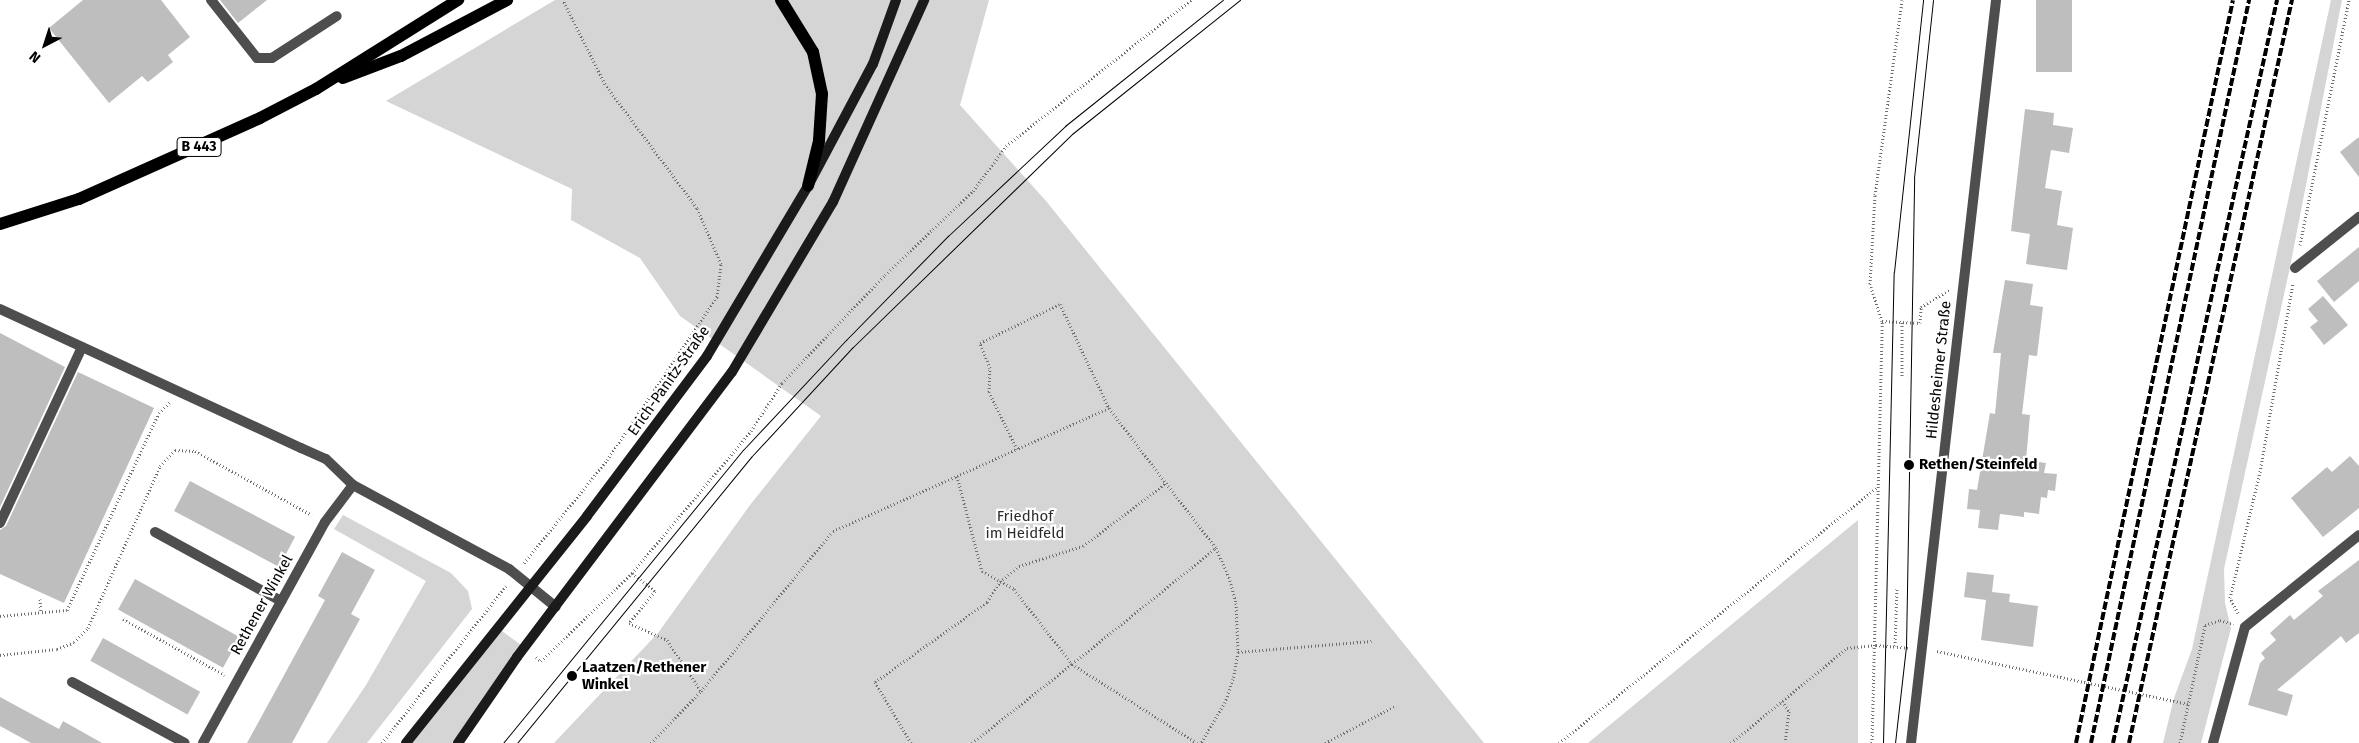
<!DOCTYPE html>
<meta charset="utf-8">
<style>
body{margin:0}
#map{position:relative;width:2359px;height:743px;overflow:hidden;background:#fff;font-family:"Fira Sans",sans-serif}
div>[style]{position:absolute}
.green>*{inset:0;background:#d5d5d5}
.building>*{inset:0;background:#bebebe;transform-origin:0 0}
.path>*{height:3px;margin-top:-1.5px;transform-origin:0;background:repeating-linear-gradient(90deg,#707070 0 1px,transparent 0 3.5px)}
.service>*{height:10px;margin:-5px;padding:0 5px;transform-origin:5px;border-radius:5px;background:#4e4e4e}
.minor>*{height:10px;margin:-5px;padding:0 5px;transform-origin:5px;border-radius:5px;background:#4e4e4e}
.tertiary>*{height:10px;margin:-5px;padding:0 5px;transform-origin:5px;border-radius:5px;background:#4e4e4e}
.secondary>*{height:10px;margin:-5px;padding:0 5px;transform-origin:5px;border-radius:5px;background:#1b1b1b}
.primary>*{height:12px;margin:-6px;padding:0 6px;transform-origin:6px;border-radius:6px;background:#000}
.tram>*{height:1px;margin:-0.5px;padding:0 0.5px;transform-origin:0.5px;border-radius:0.5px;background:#000}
.rail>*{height:4px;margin-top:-2px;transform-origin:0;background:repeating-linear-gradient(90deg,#000 0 8px,transparent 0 10.5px)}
.dots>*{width:14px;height:14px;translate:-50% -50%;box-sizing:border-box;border:2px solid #fff;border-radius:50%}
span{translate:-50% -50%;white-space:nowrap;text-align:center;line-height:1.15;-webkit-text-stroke:4.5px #fff;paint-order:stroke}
.shield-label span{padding:1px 4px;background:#fff;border:1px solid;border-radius:4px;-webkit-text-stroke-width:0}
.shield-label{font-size:14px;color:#000;font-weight:700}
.street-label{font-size:15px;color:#000}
.poi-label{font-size:15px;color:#000;font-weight:700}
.left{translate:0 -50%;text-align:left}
.park-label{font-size:15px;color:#2c2c2c}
.north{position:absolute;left:20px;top:20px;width:50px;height:50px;-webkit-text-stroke:4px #fff;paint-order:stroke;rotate:220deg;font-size:14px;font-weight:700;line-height:20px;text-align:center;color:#000}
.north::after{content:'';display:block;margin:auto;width:18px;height:22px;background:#000;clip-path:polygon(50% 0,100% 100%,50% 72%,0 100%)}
</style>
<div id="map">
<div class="green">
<i style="clip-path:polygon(555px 0,989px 0,960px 105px,1046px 201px,1484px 743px,554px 743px,658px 633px,750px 505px,821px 416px,680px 316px,640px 258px,571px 220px,572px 189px,386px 101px)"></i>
<i style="clip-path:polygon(2331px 0,2342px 0,2290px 267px,2224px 569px,2225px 603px,2231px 628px,2201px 743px,2163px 743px,2174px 698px,2192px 649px)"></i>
<i style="clip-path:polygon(343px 515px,451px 573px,468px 591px,472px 609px,367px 743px,327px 743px,366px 685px,426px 581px,334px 529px)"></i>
<i style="clip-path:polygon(1858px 520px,1858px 743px,1588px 743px)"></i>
<i style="clip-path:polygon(498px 628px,525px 648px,458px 743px,406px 743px)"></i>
</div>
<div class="building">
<i style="clip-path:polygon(83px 0,161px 0,190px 37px,168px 55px,173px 62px,148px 82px,142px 76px,109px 103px,49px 28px)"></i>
<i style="clip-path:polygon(220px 0,267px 0,238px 23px)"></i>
<i style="left:2036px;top:0;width:36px;height:72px"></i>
<i style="clip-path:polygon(2025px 109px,2054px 113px,2053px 125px,2073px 128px,2069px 153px,2051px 150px,2045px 188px,2062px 191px,2057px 225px,2073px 228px,2067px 270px,2026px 264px,2030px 234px,2011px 231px)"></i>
<i style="clip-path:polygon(2359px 137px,2359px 177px,2340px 152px)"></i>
<i style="clip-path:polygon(2359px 247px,2359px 281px,2334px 302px,2317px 281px)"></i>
<i style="clip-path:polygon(2005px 280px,2033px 284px,2030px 305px,2043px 307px,2037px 356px,2029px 355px,2022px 414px,2030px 415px,2026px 460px,2046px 463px,2044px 473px,2057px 474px,2055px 491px,2048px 490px,2047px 498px,2041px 497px,2039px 514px,2024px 512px,2024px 517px,2000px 514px,1998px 530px,1978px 528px,1980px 510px,1967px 509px,1969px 489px,1977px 490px,1990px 413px,1995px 414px,2001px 353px,1993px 353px)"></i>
<i style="clip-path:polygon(2323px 296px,2348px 325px,2324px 345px,2310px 327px,2318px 321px,2308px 309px)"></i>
<i style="clip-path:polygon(0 333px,65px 367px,0 507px)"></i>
<i style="clip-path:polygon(78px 372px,154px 408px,64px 603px,0 574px,0 530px,6px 526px)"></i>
<i style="clip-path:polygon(2350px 456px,2359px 466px,2359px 508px,2323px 537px,2291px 498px,2327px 467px,2332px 472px)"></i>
<i style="left:190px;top:481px;width:119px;height:34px;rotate:28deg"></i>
<i style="clip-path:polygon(342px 552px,375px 570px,351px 614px,360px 619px,292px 743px,247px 743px,325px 600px,318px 596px)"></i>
<i style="clip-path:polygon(2359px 560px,2359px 633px,2346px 643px,2341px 636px,2277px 690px,2293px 695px,2287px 716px,2248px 705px,2260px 663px,2265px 658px,2261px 653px,2276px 640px,2270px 633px,2290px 615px,2294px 620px,2323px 596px,2318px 591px)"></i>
<i style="clip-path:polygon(1967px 572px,1994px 575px,1992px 592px,2010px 594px,2009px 602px,2038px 606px,2033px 647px,1981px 640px,1986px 600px,1964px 597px)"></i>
<i style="left:135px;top:579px;width:120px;height:35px;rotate:29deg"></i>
<i style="left:103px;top:638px;width:111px;height:26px;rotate:29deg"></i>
<i style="clip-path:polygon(0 697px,59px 729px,63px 721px,102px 743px,31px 743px,0 726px)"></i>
</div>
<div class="path">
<i style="left:2300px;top:245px;width:250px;rotate:-78.7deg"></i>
<i style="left:1882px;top:321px;width:39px;rotate:-108deg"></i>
<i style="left:1870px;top:284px;width:89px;rotate:-86.8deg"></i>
<i style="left:1875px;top:195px;width:197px;rotate:-82.1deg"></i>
<i style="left:1902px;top:376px;width:54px;rotate:-90deg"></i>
<i style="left:1109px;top:408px;width:101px;rotate:156deg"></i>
<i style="left:1017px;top:449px;width:64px;rotate:-116.2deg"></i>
<i style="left:989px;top:392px;width:24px;rotate:-88deg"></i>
<i style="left:990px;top:368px;width:27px;rotate:-112deg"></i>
<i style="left:980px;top:343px;width:89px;rotate:-26deg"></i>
<i style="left:1060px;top:304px;width:115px;rotate:64.8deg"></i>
<i style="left:1109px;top:408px;width:94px;rotate:52.8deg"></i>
<i style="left:957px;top:476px;width:66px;rotate:-24.2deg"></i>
<i style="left:524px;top:563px;width:132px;rotate:-51.1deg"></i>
<i style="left:607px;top:460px;width:197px;rotate:-56deg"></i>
<i style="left:717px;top:297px;width:33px;rotate:-83deg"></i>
<i style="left:721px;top:264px;width:61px;rotate:-113.2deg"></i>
<i style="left:697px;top:208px;width:154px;rotate:-126.6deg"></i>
<i style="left:605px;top:84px;width:94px;rotate:-116.6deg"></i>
<i style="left:632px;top:573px;width:185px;rotate:-50deg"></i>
<i style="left:751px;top:431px;width:57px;rotate:-57.1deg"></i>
<i style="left:782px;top:383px;width:149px;rotate:-46.4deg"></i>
<i style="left:885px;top:275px;width:122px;rotate:-43.7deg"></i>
<i style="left:973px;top:191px;width:56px;rotate:-53.7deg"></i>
<i style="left:1006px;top:146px;width:236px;rotate:-38.3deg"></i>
<i style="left:40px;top:599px;width:13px;rotate:86deg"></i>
<i style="left:2238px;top:613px;width:17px;rotate:-118deg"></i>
<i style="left:2230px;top:598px;width:130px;rotate:-76.6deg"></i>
<i style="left:2260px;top:472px;width:192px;rotate:-80.1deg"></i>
<i style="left:0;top:616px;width:67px;rotate:-5.1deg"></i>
<i style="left:67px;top:610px;width:217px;rotate:-65deg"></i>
<i style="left:159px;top:413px;width:16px;rotate:-45deg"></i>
<i style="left:123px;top:619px;width:116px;rotate:28.8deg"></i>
<i style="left:1895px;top:646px;width:59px;rotate:-88.1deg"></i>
<i style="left:1937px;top:651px;width:257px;rotate:11.9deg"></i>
<i style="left:1238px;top:652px;width:134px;rotate:-4.7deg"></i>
<i style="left:0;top:655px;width:57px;rotate:-6deg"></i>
<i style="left:57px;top:649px;width:18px;rotate:-22deg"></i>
<i style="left:74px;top:642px;width:20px;rotate:-45deg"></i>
<i style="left:88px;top:628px;width:177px;rotate:-66deg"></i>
<i style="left:160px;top:466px;width:22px;rotate:-47deg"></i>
<i style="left:175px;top:450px;width:20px;rotate:3deg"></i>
<i style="left:195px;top:451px;width:133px;rotate:28.7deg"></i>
<i style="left:536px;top:657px;width:6px;rotate:39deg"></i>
<i style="left:541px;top:661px;width:127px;rotate:-44deg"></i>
<i style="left:632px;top:573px;width:29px;rotate:38deg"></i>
<i style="left:655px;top:591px;width:41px;rotate:129.1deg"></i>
<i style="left:629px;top:623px;width:42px;rotate:24.1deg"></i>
<i style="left:667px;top:640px;width:61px;rotate:56.3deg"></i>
<i style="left:701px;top:691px;width:207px;rotate:-50.5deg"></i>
<i style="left:833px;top:531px;width:136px;rotate:-23.9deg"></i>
<i style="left:957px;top:476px;width:98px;rotate:75.3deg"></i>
<i style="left:982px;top:571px;width:37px;rotate:29deg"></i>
<i style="left:1014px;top:589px;width:95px;rotate:52.3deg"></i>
<i style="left:1072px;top:664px;width:185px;rotate:-38.9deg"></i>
<i style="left:1782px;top:701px;width:12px;rotate:55deg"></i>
<i style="left:1789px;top:711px;width:32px;rotate:97deg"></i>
<i style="left:382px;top:743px;width:200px;rotate:-51.7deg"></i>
<i style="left:651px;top:743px;width:72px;rotate:-46.1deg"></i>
<i style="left:911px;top:743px;width:71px;rotate:-120.5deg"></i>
<i style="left:875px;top:682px;width:138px;rotate:-35.5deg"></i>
<i style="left:987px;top:602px;width:24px;rotate:-57deg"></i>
<i style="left:1000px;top:582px;width:25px;rotate:-40deg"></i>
<i style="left:1019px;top:566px;width:67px;rotate:-17.4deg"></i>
<i style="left:1083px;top:546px;width:104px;rotate:-37.2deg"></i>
<i style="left:1166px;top:483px;width:82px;rotate:52.4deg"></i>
<i style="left:1216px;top:548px;width:32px;rotate:66deg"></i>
<i style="left:1229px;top:577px;width:27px;rotate:75deg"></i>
<i style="left:1236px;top:603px;width:49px;rotate:87.7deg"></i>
<i style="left:1238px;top:652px;width:27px;rotate:100deg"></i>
<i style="left:1233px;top:679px;width:24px;rotate:109deg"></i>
<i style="left:1225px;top:702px;width:48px;rotate:120.3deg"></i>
<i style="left:972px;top:743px;width:127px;rotate:-38.3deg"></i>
<i style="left:1072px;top:664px;width:148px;rotate:32.3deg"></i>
<i style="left:1325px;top:743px;width:79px;rotate:-27.9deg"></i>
<i style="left:1559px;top:743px;width:408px;rotate:-38.8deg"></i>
<i style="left:1731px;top:743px;width:150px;rotate:-39.3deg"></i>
<i style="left:1847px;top:648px;width:29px;rotate:-6deg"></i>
<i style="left:1876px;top:645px;width:32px;rotate:5deg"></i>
<i style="left:1872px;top:743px;width:422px;rotate:-88.6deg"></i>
<i style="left:1882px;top:321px;width:38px;rotate:3deg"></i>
<i style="left:1920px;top:323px;width:16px;rotate:-86deg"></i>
<i style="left:1921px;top:307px;width:33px;rotate:-31deg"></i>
<i style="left:2180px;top:743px;width:121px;rotate:-78deg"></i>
<i style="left:2205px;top:625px;width:16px;rotate:-18deg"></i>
<i style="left:2220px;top:620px;width:14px;rotate:17deg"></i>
</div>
<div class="service">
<i style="left:211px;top:0;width:74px;rotate:51.6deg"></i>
<i style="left:257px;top:58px;width:15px"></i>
<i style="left:272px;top:58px;width:77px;rotate:-32.9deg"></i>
<i style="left:0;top:309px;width:332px;rotate:24.8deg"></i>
<i style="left:0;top:523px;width:194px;rotate:-65deg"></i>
<i style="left:155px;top:532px;width:144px;rotate:28.7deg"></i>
<i style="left:72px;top:682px;width:128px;rotate:28.4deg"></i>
</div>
<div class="minor">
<i style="left:2295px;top:268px;width:82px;rotate:-38.6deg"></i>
<i style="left:301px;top:448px;width:27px;rotate:24deg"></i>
<i style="left:326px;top:459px;width:37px;rotate:44deg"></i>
<i style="left:353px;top:485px;width:177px;rotate:28.3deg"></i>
<i style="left:509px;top:569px;width:60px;rotate:39deg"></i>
<i style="left:203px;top:743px;width:252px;rotate:-61.1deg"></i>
<i style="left:325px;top:522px;width:46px;rotate:-52.9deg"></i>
<i style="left:2213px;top:743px;width:120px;rotate:-74.6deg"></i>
<i style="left:2245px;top:627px;width:146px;rotate:-38.9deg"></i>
</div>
<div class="tertiary">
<i style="left:1911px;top:743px;width:748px;rotate:-83.47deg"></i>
</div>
<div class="secondary">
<i style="left:406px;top:743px;width:290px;rotate:-51.4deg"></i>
<i style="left:587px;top:516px;width:200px;rotate:-53.1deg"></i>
<i style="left:707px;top:356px;width:198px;rotate:-59.3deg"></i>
<i style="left:808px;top:186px;width:138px;rotate:-62deg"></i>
<i style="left:873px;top:64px;width:68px;rotate:-70.2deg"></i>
<i style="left:458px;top:743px;width:104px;rotate:-55.5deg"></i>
<i style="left:517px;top:657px;width:357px;rotate:-53deg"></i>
<i style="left:732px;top:372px;width:198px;rotate:-59.3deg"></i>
<i style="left:833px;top:202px;width:222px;rotate:-65.7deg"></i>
</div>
<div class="primary">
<i style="left:781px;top:0;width:61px;rotate:58.4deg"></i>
<i style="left:813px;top:52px;width:43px;rotate:77.9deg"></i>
<i style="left:822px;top:94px;width:47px;rotate:93.7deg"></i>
<i style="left:819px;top:141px;width:46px;rotate:103.7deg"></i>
<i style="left:343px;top:78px;width:62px;rotate:-20.8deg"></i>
<i style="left:401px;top:56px;width:120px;rotate:-27.8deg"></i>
<i style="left:0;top:224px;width:83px;rotate:-17.6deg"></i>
<i style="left:79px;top:199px;width:198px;rotate:-24.1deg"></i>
<i style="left:260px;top:118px;width:63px;rotate:-27.4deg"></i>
<i style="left:316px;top:89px;width:168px;rotate:-32.1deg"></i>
</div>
<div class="tram">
<i style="left:503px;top:743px;width:379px;rotate:-50.7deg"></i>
<i style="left:743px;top:450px;width:151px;rotate:-46.9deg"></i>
<i style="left:846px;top:340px;width:146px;rotate:-45.6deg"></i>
<i style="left:948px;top:236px;width:161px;rotate:-43.2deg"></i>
<i style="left:1065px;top:126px;width:202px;rotate:-38.6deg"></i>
<i style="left:517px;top:743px;width:370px;rotate:-50.7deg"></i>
<i style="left:751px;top:457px;width:150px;rotate:-47.2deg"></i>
<i style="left:853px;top:347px;width:305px;rotate:-44.2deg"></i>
<i style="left:1072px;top:134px;width:215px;rotate:-38.6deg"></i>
<i style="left:1883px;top:743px;width:471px;rotate:-88.7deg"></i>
<i style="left:1894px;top:272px;width:274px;rotate:-83.9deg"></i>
<i style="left:1895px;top:743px;width:97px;rotate:-83.5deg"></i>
<i style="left:1906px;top:647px;width:469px;rotate:-89deg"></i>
<i style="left:1914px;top:178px;width:179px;rotate:-83.9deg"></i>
</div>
<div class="rail">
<i style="left:2076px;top:743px;width:759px;rotate:-78.07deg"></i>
<i style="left:2091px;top:743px;width:760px;rotate:-77.99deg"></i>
<i style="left:2113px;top:743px;width:761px;rotate:-77.55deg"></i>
<i style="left:2129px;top:743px;width:761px;rotate:-77.63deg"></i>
</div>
<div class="dots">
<i style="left:1909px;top:465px;background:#000"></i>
<i style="left:572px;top:676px;background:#000"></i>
</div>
<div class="shield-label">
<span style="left:199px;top:147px">B 443</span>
</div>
<div class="street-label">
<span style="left:1939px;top:370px;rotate:-84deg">Hildesheimer Straße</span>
<span style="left:669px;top:381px;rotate:-55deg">Erich-Panitz-Straße</span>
<span style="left:262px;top:605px;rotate:-61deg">Rethener Winkel</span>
</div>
<div class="poi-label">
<span class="left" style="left:1919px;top:465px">Rethen/Steinfeld</span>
<span class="left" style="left:582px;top:676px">Laatzen/Rethener<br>Winkel</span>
</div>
<div class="park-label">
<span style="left:1025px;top:525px">Friedhof<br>im Heidfeld</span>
</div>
<div class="north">N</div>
</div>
